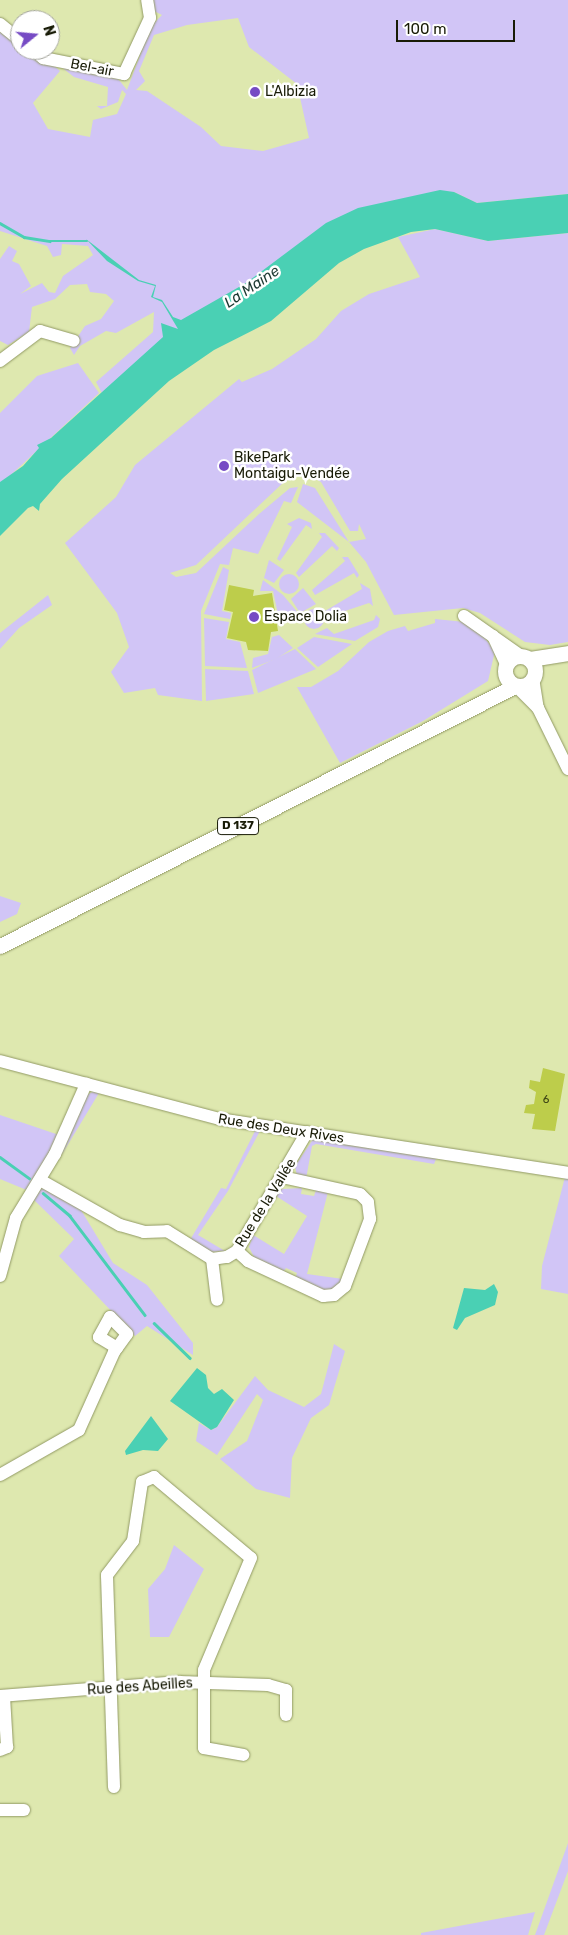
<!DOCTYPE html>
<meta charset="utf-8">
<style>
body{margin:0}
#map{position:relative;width:568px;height:1935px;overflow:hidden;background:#dee8af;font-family:Rubik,sans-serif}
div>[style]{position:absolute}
.green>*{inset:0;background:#d1c5f6}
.round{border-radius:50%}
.water>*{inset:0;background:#4ad0b4}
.stream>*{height:2.5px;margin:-1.25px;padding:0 1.25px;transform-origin:1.25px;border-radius:1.25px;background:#4ad0b4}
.building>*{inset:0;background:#bdcd4b}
.roads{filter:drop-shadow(0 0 1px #929a65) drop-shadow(0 0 1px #929a65)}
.minor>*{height:12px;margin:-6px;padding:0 6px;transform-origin:6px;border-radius:6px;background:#fff}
.major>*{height:15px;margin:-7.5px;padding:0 7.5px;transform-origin:7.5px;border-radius:7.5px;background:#fff}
.major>.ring{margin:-7.5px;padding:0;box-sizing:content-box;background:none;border:15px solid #fff;border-radius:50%}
.dots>*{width:14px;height:14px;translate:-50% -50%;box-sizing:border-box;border:2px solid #fff;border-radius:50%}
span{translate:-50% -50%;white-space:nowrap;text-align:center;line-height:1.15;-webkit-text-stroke:5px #fff;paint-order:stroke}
.number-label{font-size:11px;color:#414817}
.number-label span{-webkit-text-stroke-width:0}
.shield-label span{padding:1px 4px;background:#fff;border:1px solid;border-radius:4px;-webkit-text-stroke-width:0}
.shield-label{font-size:12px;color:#181b06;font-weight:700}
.street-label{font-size:14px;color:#181b06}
.poi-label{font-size:14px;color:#181b06}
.left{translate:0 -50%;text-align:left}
.water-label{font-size:15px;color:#1c3831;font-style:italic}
.north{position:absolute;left:10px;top:10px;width:50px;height:50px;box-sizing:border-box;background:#fff;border:1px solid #a3a49b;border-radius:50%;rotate:73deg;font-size:14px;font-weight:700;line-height:20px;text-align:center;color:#181b06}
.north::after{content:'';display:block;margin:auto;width:18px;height:22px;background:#764bc4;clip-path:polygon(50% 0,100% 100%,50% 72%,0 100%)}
.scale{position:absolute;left:396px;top:20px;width:119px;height:22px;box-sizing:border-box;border:2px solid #181b06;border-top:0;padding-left:6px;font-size:15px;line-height:18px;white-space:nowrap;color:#181b06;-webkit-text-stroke:4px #fff;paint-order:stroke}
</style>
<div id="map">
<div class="green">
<i style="clip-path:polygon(evenodd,152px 0,568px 0,568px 194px,477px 203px,454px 192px,246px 283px,189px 317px,195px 324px,104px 397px,96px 382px,153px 332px,154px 312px,116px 333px,106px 331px,80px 346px,74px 355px,70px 348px,85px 326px,101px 319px,114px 301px,106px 294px,90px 292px,87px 284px,70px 285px,55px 299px,32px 307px,29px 332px,8px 345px,0 341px,0 259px,9px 246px,17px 251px,12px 261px,19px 264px,31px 286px,20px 294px,42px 283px,49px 292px,55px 293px,63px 276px,93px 255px,88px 246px,62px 244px,61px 255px,53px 257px,47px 246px,0 231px,0 17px,20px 35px,20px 50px,37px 50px,60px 71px,33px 103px,48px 129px,90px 137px,93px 120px,117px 114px,126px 94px,122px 90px,118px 102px,101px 109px,97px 106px,107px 106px,108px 87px,74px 77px,60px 66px,115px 75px,127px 90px,151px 26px,162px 15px,154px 11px,152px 0,238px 18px,249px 47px,297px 84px,309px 138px,263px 151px,221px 146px,201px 127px,147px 91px,136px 90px,145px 81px,139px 71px,154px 35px,187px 25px,238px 18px)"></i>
<i style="clip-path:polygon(435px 229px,488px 241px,568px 233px,568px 642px,550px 645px,525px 642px,480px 613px,463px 608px,394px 615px,366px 562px,349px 542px,297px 502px,303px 484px,315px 488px,349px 542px,366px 539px,359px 524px,358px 531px,350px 531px,321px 482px,303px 472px,285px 481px,196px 565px,170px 573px,176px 577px,196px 573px,259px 514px,290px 488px,298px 487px,291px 503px,284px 501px,258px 554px,233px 548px,229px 565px,220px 564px,201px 611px,202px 701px,158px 695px,155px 688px,124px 693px,111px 672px,129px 647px,117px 613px,65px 543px,116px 497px,135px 465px,239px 379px,242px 382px,272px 369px,316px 339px,341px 311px,369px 294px,420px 277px,398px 237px)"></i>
<i style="clip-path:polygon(78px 363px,99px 393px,0 485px,0 413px,37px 376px)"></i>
<i style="clip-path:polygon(299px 518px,311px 523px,312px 529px,306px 525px,280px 561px,277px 559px,292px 527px,287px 524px)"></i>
<i style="clip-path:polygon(319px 533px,325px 533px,339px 548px,337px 551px,332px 546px,299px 577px,296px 573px,322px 537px)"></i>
<i style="clip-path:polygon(342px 557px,348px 557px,359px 575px,357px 578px,354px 573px,315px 595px,312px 590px,345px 561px)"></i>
<i style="clip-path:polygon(269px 560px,284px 570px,274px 583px,264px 578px)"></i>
<i style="clip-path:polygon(223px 567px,229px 570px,222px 611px,231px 613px,230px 619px,204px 614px)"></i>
<i class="round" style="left:279px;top:574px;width:20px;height:20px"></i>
<i style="clip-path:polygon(263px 580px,283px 595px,299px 614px,280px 624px,273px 591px,260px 591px)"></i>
<i style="clip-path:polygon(360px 583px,370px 589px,373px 606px,369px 603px,327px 617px,325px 611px,362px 589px)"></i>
<i style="clip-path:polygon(303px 588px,316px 604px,300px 613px,291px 599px)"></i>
<i style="clip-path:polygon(48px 595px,52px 605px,19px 628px,0 649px,0 633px)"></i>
<i class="round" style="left:304px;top:609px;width:20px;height:20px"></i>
<i style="clip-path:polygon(376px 615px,380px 619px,378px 627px,355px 641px,315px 634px,327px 628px,334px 634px,374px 620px)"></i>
<i style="clip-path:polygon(204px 618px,229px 622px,226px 639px,240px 642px,247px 668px,205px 666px)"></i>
<i style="clip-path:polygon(435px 619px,465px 622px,484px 637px,495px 651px,488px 681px,423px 721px,340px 763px,297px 687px,311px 687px,338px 671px,369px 642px,388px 631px,405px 626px,408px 631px,435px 623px)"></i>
<i style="clip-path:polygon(279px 635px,293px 648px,276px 659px,252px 668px,253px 658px,268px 654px,272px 637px)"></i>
<i style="clip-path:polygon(314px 637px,352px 644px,318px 667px,297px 648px)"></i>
<i style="clip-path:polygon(295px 649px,316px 669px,258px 693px,252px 670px)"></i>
<i style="clip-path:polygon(205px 669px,248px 671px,254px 694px,206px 701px)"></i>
<i style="clip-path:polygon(0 896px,21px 903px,17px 914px,0 922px)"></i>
<i style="clip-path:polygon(94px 1091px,99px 1093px,61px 1156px,87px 1095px)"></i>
<i style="clip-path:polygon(0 1115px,59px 1135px,29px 1191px,0 1179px)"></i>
<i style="clip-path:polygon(256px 1129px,261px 1129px,228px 1191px,198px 1235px,225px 1251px,210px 1252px,190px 1240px,221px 1188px,226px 1189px)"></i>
<i style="clip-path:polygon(314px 1138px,437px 1157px,434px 1164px,316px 1144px,312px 1146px,306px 1179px,297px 1176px,295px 1166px)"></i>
<i style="clip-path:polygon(565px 1177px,568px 1177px,568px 1294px,541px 1289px,542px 1266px)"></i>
<i style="clip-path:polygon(42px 1187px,81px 1210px,113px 1263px,147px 1285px,193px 1343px,193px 1355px,147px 1326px,135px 1336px,59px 1256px,74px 1239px,34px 1200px)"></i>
<i style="clip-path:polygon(302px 1188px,301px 1194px,314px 1196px,316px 1190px,328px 1192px,307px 1274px,343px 1279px,340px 1285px,326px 1292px,295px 1279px,297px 1273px,286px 1268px,283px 1272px,255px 1259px,249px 1247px,253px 1235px,284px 1254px,307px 1216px,276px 1196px,282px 1189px)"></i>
<i style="clip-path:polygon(334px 1344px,345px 1351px,329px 1405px,311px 1418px,292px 1458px,290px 1498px,256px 1489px,220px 1459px,247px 1441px,263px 1400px,257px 1394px,217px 1455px,196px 1441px,199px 1423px,211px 1430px,217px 1427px,255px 1376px,268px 1390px,304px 1407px,321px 1394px)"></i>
<i style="clip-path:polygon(174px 1545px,204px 1569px,169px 1637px,150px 1637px,148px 1589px,165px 1569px)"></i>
<i style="clip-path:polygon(568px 1843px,568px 1871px,544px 1935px,535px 1935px)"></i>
<i style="clip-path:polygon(535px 1912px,528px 1935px,421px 1935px,421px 1933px)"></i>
</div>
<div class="water">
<i style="clip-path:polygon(440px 190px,454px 192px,477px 203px,568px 194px,568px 233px,488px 241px,435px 229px,411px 232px,364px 249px,339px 263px,271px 321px,214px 350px,169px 381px,62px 479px,40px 504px,39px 511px,33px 506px,28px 508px,0 536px,0 482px,23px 466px,39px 448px,37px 445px,51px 438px,163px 337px,161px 323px,178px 329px,162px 302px,151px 297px,155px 286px,138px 281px,107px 261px,86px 239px,139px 280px,156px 285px,153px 297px,162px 300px,173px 317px,181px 320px,246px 283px,326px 223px,358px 208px)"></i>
<i style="clip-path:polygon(494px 1284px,498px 1292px,495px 1305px,465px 1318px,457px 1330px,453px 1328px,464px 1288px,485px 1290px)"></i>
<i style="clip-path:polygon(197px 1368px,206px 1375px,208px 1388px,214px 1394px,222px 1389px,234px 1400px,217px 1427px,211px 1430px,170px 1401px)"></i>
<i style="clip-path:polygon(151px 1416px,168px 1439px,158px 1451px,143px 1450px,126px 1455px,125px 1451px)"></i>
</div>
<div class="stream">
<i style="left:0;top:223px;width:28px;rotate:30deg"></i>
<i style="left:24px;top:237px;width:26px;rotate:9deg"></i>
<i style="left:50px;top:241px;width:37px"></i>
<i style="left:0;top:1157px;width:36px;rotate:36deg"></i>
<i style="left:43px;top:1193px;width:35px;rotate:40deg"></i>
<i style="left:70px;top:1216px;width:124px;rotate:52.9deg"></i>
<i style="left:154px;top:1323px;width:50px;rotate:44.2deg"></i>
</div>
<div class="building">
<i style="clip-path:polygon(229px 585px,254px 590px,253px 596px,272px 593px,278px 631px,271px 632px,268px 651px,248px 650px,246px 642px,227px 638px,233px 612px,224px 610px)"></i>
<i style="clip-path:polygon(543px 1068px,565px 1074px,555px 1131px,532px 1129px,535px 1114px,524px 1113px,526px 1105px,534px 1104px,536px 1092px,529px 1088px,530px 1080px,540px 1082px)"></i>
</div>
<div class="roads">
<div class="minor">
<i style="left:0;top:24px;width:26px;rotate:39deg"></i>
<i style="left:33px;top:50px;width:13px;rotate:39deg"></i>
<i style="left:43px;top:58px;width:83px;rotate:11.2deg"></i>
<i style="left:124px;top:74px;width:62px;rotate:-65.1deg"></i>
<i style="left:150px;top:18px;width:18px;rotate:-99deg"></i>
<i style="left:0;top:361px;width:50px;rotate:-36.9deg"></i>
<i style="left:40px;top:331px;width:35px;rotate:16deg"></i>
<i style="left:464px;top:616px;width:70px;rotate:35.1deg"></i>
<i style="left:493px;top:636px;width:31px;rotate:65deg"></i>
<i style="left:533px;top:678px;width:30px;rotate:81deg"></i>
<i style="left:517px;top:687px;width:30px;rotate:45deg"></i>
<i style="left:538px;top:708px;width:68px;rotate:63.8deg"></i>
<i style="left:0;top:1061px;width:228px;rotate:14.8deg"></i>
<i style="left:220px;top:1119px;width:352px;rotate:8.8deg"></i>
<i style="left:40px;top:1180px;width:92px;rotate:29.4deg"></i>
<i style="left:120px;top:1225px;width:25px;rotate:16deg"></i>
<i style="left:144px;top:1232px;width:23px;rotate:-2deg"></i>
<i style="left:167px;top:1231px;width:53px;rotate:31.9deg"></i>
<i style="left:212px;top:1259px;width:15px;rotate:-8deg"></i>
<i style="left:227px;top:1257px;width:12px;rotate:-31deg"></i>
<i style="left:237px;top:1251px;width:138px;rotate:-59.5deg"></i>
<i style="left:237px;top:1251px;width:15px;rotate:42deg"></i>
<i style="left:248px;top:1261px;width:83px;rotate:25deg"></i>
<i style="left:323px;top:1296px;width:11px;rotate:-5deg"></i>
<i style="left:334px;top:1295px;width:14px;rotate:-39deg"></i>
<i style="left:345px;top:1286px;width:72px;rotate:-69.5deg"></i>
<i style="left:370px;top:1219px;width:17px;rotate:-97deg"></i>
<i style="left:368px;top:1202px;width:11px;rotate:-135deg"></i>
<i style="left:360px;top:1194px;width:79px;rotate:-167.6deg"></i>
<i style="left:212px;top:1259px;width:41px;rotate:83deg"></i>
<i style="left:0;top:1276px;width:60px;rotate:-74.6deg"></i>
<i style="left:16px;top:1218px;width:75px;rotate:-58.6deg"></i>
<i style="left:55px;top:1154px;width:77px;rotate:-66.1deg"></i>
<i style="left:0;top:1475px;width:91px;rotate:-29.7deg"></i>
<i style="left:79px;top:1430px;width:85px;rotate:-65.8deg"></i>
<i style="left:114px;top:1352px;width:22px;rotate:-54deg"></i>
<i style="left:127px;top:1334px;width:24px;rotate:-135deg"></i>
<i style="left:110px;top:1317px;width:23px;rotate:119deg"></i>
<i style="left:99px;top:1337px;width:21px;rotate:31deg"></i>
<i style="left:0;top:1696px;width:180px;rotate:-4.5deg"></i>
<i style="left:179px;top:1682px;width:89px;rotate:1.9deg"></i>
<i style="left:268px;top:1685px;width:19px;rotate:16deg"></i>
<i style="left:286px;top:1690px;width:25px;rotate:90deg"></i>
<i style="left:0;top:1750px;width:8px;rotate:-23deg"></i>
<i style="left:7px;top:1747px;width:51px;rotate:-93.4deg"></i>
<i style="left:114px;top:1787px;width:212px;rotate:-91.9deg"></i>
<i style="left:107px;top:1575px;width:43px;rotate:-52.6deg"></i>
<i style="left:133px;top:1541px;width:60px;rotate:-81.3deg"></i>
<i style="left:142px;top:1482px;width:13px;rotate:-23deg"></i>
<i style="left:154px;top:1477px;width:126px;rotate:39.9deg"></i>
<i style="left:251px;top:1558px;width:121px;rotate:112.8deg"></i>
<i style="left:204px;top:1670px;width:78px;rotate:90deg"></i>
<i style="left:204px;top:1748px;width:40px;rotate:10deg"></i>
<i style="left:0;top:1810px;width:24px"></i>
</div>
<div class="major">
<i class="ring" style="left:505px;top:656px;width:15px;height:15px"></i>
<i style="left:530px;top:659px;width:38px;rotate:-9deg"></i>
<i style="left:0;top:946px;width:577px;rotate:-26.79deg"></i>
</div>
</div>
<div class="dots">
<i style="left:255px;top:92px;background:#764bc4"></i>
<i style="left:224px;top:466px;background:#764bc4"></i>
<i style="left:254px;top:617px;background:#764bc4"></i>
</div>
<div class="number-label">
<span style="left:546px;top:1100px">6</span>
</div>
<div class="shield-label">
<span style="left:238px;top:826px">D 137</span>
</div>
<div class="street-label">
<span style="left:92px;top:68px;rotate:11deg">Bel-air</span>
<span style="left:281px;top:1129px;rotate:9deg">Rue des Deux Rives</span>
<span style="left:266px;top:1203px;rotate:-58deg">Rue de la Vallée</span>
<span style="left:140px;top:1687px;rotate:-4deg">Rue des Abeilles</span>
</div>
<div class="poi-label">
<span class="left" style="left:265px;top:92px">L'Albizia</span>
<span class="left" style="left:234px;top:466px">BikePark<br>Montaigu-Vendée</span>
<span class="left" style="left:264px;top:617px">Espace Dolia</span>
</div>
<div class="water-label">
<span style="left:252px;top:287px;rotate:-34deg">La Maine</span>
</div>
<div class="north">N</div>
<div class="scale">100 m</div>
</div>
